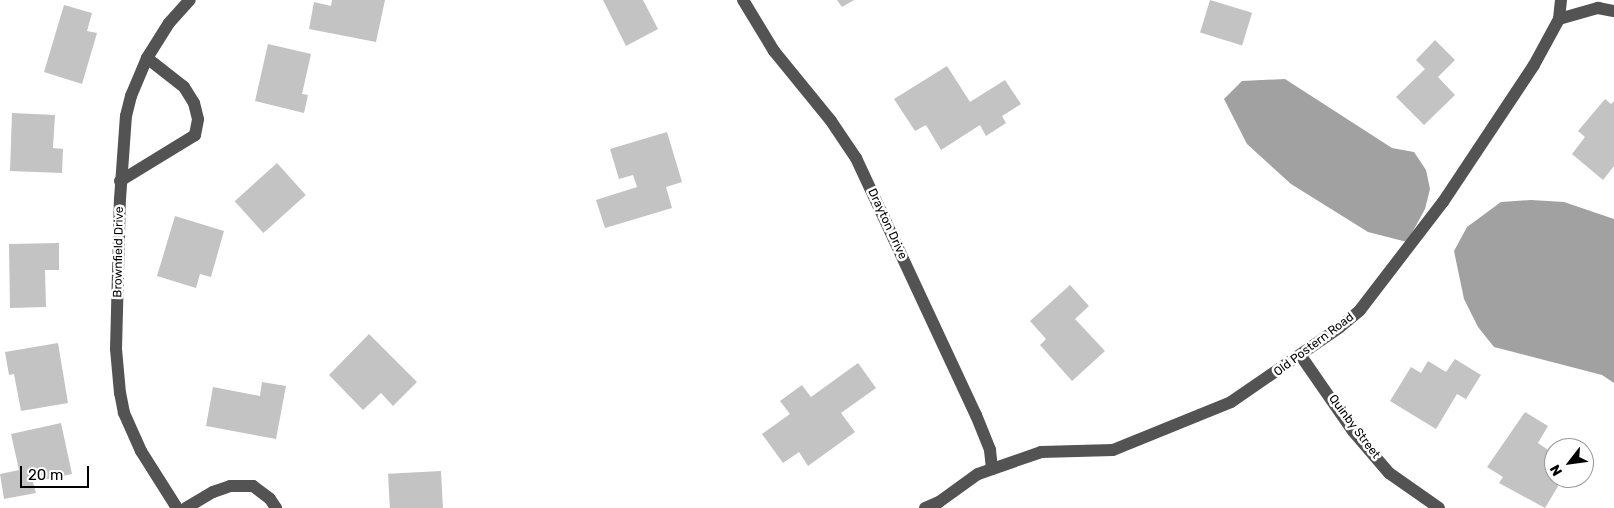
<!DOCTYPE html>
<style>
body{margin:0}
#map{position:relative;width:1614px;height:508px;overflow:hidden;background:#fff;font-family:Rubik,sans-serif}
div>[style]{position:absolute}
.water>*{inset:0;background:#a1a1a1}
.building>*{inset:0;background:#c3c3c3;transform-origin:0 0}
.minor>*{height:12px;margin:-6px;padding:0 6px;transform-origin:6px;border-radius:6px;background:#535353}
span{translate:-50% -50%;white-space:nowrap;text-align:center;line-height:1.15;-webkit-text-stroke:5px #fff;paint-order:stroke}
.street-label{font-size:12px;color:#000}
.north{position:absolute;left:1544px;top:438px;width:50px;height:50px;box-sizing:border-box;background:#fff;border:1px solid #999;border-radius:50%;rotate:240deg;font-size:14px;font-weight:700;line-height:20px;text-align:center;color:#000}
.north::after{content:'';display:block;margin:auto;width:18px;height:22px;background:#000;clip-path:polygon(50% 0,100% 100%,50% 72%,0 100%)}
.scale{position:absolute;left:20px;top:466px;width:69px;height:22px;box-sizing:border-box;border:2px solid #000;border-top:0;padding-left:6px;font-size:15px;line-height:18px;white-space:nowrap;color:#000;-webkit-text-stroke:4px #fff;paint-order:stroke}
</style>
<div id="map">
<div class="water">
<i style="clip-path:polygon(1285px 79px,1392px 148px,1414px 152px,1426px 170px,1430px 189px,1425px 209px,1407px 242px,1368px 232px,1291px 184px,1247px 144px,1224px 99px,1242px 81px)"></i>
<i style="clip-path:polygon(1531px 200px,1564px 202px,1614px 219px,1614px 383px,1602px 375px,1494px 347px,1478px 327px,1464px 299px,1454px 251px,1467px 227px,1501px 202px)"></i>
</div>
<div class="building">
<i style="clip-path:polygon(332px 0,385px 0,376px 42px,309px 29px,314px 2px,331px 6px)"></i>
<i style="clip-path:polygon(603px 0,643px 0,658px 29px,626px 46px)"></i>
<i style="clip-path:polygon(837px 0,854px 0,842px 7px)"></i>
<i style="left:1210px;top:0;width:44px;height:34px;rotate:17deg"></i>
<i style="clip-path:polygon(64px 5px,92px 13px,87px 31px,97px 33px,82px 84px,44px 72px)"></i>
<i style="clip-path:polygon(1435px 40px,1455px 60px,1438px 77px,1455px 95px,1424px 125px,1396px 97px,1425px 69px,1416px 60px)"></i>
<i style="clip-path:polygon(268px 44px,311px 54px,302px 94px,308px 95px,304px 113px,255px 101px)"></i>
<i style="clip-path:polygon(947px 66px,970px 102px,1005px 80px,1021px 104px,1002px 116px,1006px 123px,986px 136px,980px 125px,941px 150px,926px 125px,915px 131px,894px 99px)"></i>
<i style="clip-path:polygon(1605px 99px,1611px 104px,1614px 101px,1614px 166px,1603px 180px,1572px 154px,1585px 137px,1578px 131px)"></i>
<i style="clip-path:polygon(12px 113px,55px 115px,53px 148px,63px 149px,62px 173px,10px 171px)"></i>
<i style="clip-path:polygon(667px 132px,682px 182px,666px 187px,672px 208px,605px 228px,596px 200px,637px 187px,633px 175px,619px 179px,610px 149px)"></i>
<i style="left:277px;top:163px;width:43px;height:57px;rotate:48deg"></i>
<i style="clip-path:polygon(175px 216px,224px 231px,211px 277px,200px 274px,196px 288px,157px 276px)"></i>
<i style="clip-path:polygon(59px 243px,59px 270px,45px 270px,46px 307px,10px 308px,9px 244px)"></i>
<i style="clip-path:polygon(1070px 285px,1089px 306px,1075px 319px,1105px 351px,1072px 381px,1040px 345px,1046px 339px,1030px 321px)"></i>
<i style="clip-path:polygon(369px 334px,417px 382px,393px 406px,381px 393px,363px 410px,329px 375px)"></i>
<i style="clip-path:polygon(58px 343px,68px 403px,21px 411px,14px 374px,9px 375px,5px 352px)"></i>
<i style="clip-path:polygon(1455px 359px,1481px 375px,1466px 399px,1457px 394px,1436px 429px,1390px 401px,1411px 367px,1421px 373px,1428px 361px,1446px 372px)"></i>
<i style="clip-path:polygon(858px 363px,876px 388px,841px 413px,855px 432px,808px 466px,799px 452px,783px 463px,762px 434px,790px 414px,780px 401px,802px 385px,811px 397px)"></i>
<i style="clip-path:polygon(262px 382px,286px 386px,276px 439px,206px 426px,213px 387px,260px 396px)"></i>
<i style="clip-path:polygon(1525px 412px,1548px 426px,1538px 443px,1554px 454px,1554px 478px,1563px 478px,1545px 508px,1499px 483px,1503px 477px,1487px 467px)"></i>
<i style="clip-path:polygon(61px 423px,72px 474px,33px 482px,36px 493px,4px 499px,0 474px,19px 470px,11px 434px)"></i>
<i style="left:441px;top:471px;width:37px;height:53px;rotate:87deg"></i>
</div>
<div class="minor">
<i style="left:743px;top:0;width:60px;rotate:58.7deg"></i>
<i style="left:774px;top:51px;width:90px;rotate:50.8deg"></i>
<i style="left:831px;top:121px;width:45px;rotate:56deg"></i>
<i style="left:856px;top:158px;width:284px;rotate:65deg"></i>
<i style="left:976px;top:415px;width:38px;rotate:68deg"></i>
<i style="left:990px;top:450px;width:19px;rotate:84deg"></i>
<i style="left:1559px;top:19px;width:41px;rotate:-15.8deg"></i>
<i style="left:1598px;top:8px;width:16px;rotate:11deg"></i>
<i style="left:120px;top:181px;width:88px;rotate:-31.5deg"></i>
<i style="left:195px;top:135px;width:16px;rotate:-79deg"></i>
<i style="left:198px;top:119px;width:16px;rotate:-104deg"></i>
<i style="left:194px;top:103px;width:19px;rotate:-122deg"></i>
<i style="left:184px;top:87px;width:47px;rotate:-141.9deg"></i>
<i style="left:1301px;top:356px;width:91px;rotate:55.3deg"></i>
<i style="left:1353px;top:431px;width:55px;rotate:49.4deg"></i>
<i style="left:1389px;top:473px;width:61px;rotate:35deg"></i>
<i style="left:177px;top:508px;width:67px;rotate:-122.3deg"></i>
<i style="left:141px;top:451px;width:42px;rotate:-114.1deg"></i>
<i style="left:124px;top:413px;width:20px;rotate:-101deg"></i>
<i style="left:120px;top:393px;width:44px;rotate:-95.2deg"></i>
<i style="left:116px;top:349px;width:150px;rotate:-88.5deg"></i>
<i style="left:120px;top:199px;width:83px;rotate:-85.9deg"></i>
<i style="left:126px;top:116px;width:21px;rotate:-76deg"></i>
<i style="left:131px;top:96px;width:41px;rotate:-67.2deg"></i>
<i style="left:147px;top:58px;width:41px;rotate:-57.8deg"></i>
<i style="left:169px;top:23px;width:31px;rotate:-48deg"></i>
<i style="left:186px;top:508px;width:31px;rotate:-31deg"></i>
<i style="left:213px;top:492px;width:18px;rotate:-19deg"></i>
<i style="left:230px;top:486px;width:23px"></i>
<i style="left:253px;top:486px;width:21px;rotate:37deg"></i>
<i style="left:270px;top:499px;width:11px;rotate:56deg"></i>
<i style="left:925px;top:508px;width:15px;rotate:-23deg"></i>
<i style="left:939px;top:502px;width:48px;rotate:-35.7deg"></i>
<i style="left:978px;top:474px;width:67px;rotate:-19.2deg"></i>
<i style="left:1041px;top:452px;width:72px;rotate:-1.6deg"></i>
<i style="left:1113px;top:450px;width:127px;rotate:-22.1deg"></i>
<i style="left:1231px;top:402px;width:132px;rotate:-34.5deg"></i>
<i style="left:1340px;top:327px;width:26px;rotate:-40deg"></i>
<i style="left:1360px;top:310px;width:136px;rotate:-52.5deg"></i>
<i style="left:1443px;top:202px;width:164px;rotate:-56.4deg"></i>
<i style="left:1534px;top:65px;width:52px;rotate:-61.5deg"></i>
<i style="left:1559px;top:19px;width:19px;rotate:-84deg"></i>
</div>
<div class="street-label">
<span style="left:887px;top:224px;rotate:65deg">Drayton Drive</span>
<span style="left:119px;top:252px;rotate:-89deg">Brownfield Drive</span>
<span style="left:1314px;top:345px;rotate:-37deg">Old Postern Road</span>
<span style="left:1354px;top:427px;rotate:53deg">Quinby Street</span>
</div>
<div class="north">N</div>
<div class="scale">20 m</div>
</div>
